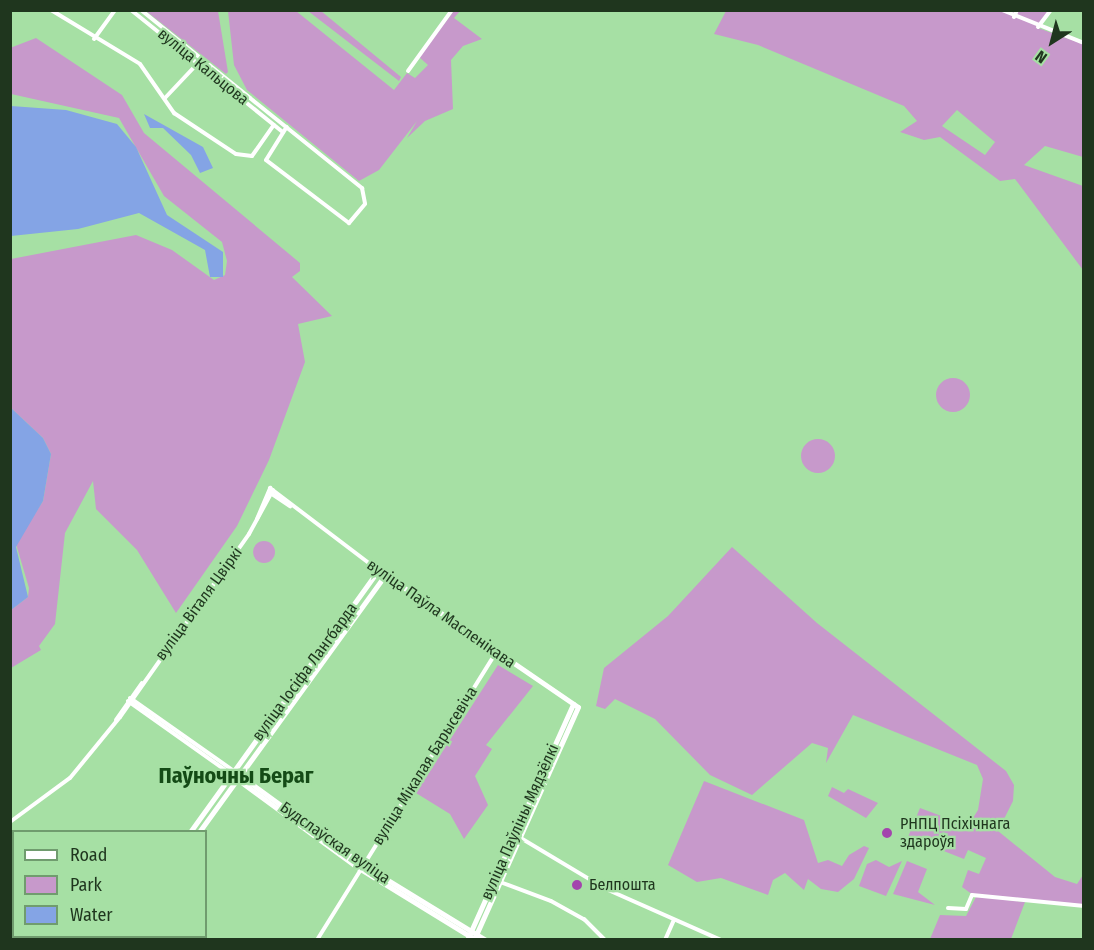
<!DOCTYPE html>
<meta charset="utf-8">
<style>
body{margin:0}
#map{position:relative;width:1094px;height:950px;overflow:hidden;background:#a6e0a4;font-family:"Fira Sans Condensed",sans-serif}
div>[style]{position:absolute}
.green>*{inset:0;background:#c799cb}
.round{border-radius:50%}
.water>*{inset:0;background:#84a4e5}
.street>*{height:4px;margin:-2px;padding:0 2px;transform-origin:2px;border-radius:2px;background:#fff}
.secondary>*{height:5px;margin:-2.5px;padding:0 2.5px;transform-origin:2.5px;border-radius:2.5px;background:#fff}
.dots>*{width:16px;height:16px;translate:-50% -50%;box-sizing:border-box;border:3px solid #a6e0a4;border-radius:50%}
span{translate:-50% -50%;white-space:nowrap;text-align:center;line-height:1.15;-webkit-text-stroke:4.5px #a6e0a4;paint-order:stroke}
.street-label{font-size:16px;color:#1f361e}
.poi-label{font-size:16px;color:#1f361e}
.left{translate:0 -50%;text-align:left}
.district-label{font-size:22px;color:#144b16;font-weight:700}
.frame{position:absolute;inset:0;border:12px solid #1f361e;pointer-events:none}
.legend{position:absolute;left:12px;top:830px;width:195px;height:108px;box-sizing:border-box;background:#a6e0a4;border:2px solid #709c6e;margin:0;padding:8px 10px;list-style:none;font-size:18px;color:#1f361e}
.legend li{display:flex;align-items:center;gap:12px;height:30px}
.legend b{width:30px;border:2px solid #709c6e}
.north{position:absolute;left:1022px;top:12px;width:60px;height:60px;-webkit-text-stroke:4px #a6e0a4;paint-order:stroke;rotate:216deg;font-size:16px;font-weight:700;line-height:24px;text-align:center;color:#1f361e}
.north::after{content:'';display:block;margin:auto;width:21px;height:27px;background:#1f361e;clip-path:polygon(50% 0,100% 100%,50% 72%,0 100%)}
</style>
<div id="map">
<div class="green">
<i style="clip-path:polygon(146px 11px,218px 11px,228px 72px,226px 74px)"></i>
<i style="clip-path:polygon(228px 11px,296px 11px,394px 90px,407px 73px,415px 78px,428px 65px,419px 57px,454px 11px,460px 11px,454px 18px,482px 39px,463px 46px,451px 60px,453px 109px,425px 121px,407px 138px,417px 121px,379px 170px,359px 181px,247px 90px,234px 65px)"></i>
<i style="clip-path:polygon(308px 11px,321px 11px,401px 77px,399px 81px)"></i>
<i style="clip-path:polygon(evenodd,726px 11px,1051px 11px,1038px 28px,1083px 44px,1083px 157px,1045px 146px,1024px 165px,1083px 186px,1083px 270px,1015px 179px,1000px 181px,940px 137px,924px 140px,900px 132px,917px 121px,904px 106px,758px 45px,714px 34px,726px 11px,957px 110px,995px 142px,985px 155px,942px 126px,957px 110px)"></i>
<i style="clip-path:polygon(36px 38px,122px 95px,144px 133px,300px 263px,300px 271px,292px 277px,332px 316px,298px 324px,305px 362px,269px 460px,237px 526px,176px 613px,137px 550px,96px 509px,93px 481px,65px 533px,55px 624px,39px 646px,41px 650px,11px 668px,11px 610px,28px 597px,29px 588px,16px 544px,43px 501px,51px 454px,43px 438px,11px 408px,11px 259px,136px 235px,172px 250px,214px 280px,225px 275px,227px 261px,222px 242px,164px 196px,119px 118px,11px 94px,10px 48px)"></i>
<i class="round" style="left:936px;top:378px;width:34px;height:34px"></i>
<i class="round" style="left:801px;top:439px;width:34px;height:34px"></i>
<i class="round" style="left:253px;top:541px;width:22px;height:22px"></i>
<i style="clip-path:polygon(732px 547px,817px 623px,1006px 771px,1014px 785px,1013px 801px,998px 831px,1055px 877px,1077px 884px,1083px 875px,1083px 906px,990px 898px,1025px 902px,1011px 939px,930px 939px,940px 915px,966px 916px,976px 897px,962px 887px,968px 870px,979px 874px,986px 858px,968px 850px,964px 859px,908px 837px,920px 808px,968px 826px,978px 810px,983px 779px,977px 765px,853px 715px,826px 763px,828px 748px,812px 743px,752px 795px,710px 775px,655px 719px,615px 699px,605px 709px,596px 706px,604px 668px,668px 616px)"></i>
<i style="clip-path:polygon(498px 665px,533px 686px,486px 745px,492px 749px,475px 776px,488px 805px,464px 839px,450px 814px,416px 793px)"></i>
<i style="clip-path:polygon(704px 781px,804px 820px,818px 863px,828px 860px,842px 866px,849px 855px,864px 846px,869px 848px,854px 879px,838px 892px,821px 889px,808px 879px,804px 890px,785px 873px,773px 880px,768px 895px,721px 878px,697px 882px,668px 865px)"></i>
<i style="clip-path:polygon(832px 787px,844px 793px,848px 789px,878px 803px,866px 818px,828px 796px)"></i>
<i style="clip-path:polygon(876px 860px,889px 867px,902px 861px,886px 896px,859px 886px,867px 864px)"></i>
<i style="clip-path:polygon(907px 861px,927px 869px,918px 892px,935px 905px,893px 894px)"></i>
</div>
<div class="water">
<i style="clip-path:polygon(11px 106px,66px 110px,117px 124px,136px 147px,167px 215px,223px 252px,223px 277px,210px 277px,205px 250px,139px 213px,78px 229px,11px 236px)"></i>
<i style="clip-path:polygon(144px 114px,203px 147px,213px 168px,200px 173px,191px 155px,163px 128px,150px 128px)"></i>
<i style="clip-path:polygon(11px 408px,43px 438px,51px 454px,43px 501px,16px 547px,28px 597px,11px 610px)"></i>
</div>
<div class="street">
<i style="left:51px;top:10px;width:104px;rotate:31.2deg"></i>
<i style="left:140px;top:64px;width:60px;rotate:55.2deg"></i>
<i style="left:174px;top:113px;width:74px;rotate:33.5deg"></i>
<i style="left:236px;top:154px;width:16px;rotate:7deg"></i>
<i style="left:252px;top:156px;width:38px;rotate:-55deg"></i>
<i style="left:131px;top:10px;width:195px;rotate:38.8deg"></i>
<i style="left:141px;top:10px;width:140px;rotate:38.9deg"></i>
<i style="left:250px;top:98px;width:144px;rotate:38.8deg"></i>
<i style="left:362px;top:188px;width:16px;rotate:79deg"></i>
<i style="left:365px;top:204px;width:25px;rotate:130deg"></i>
<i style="left:349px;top:223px;width:104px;rotate:-142.8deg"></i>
<i style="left:266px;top:160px;width:39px;rotate:-58deg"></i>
<i style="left:1002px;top:10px;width:88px;rotate:21.9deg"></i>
<i style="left:1014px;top:17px;width:8px;rotate:-67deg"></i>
<i style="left:1038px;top:27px;width:21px;rotate:-53deg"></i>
<i style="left:94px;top:39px;width:36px;rotate:-54deg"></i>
<i style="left:408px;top:71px;width:75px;rotate:-54.2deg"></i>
<i style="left:165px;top:98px;width:48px;rotate:-46.7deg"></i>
<i style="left:272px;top:494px;width:22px;rotate:34deg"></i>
<i style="left:257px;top:519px;width:34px;rotate:-67deg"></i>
<i style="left:270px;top:488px;width:136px;rotate:37.2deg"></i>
<i style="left:130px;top:698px;width:127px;rotate:35.1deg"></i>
<i style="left:128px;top:701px;width:128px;rotate:35.4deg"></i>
<i style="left:116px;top:720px;width:45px;rotate:-54.9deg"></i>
<i style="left:10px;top:822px;width:74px;rotate:-36.3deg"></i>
<i style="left:70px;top:778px;width:79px;rotate:-50.7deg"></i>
<i style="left:120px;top:717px;width:224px;rotate:-54.8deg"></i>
<i style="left:249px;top:534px;width:50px;rotate:-61.4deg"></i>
<i style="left:519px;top:837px;width:101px;rotate:30.9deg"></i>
<i style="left:606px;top:889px;width:126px;rotate:23.9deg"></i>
<i style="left:10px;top:880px;width:6px;rotate:45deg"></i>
<i style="left:500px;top:882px;width:54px;rotate:20.4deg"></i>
<i style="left:551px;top:901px;width:38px;rotate:29deg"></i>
<i style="left:584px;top:919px;width:30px;rotate:45deg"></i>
<i style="left:948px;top:908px;width:18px;rotate:3deg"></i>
<i style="left:966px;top:909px;width:15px;rotate:-67deg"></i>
<i style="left:972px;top:895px;width:113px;rotate:5.6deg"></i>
<i style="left:61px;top:936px;width:4px;rotate:63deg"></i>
<i style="left:317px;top:940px;width:337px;rotate:-58.1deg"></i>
<i style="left:665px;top:940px;width:22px;rotate:-66deg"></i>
</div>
<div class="secondary">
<i style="left:238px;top:774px;width:155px;rotate:36.1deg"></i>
<i style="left:363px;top:865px;width:144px;rotate:31.4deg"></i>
<i style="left:237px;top:779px;width:145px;rotate:36.3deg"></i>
<i style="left:354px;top:865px;width:143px;rotate:31.6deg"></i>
<i style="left:190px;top:832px;width:322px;rotate:-54.3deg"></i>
<i style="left:378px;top:570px;width:242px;rotate:34.4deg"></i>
<i style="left:578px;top:707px;width:255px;rotate:114.1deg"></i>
<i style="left:199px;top:832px;width:317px;rotate:-54.1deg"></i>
<i style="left:111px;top:940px;width:5px;rotate:-53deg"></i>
<i style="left:121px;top:940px;width:4px;rotate:-63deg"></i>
<i style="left:467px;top:940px;width:259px;rotate:-65.8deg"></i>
</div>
<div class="dots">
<i style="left:887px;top:833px;background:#a345ad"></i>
<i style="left:577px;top:885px;background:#a345ad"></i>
</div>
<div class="street-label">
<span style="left:203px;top:67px;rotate:39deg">вуліца Кальцова</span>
<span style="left:199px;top:604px;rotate:-54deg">вуліца Віталя Цвіркі</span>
<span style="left:441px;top:614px;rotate:35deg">вуліца Паўла Масленікава</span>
<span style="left:305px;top:672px;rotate:-54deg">вуліца Іосіфа Лангбарда</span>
<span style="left:425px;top:766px;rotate:-58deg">вуліца Мікалая Барысевіча</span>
<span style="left:520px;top:822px;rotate:-66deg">вуліца Паўліны Мядзёлкі</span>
<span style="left:335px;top:843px;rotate:35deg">Будслаўская вуліца</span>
</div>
<div class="poi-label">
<span class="left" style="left:900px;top:833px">РНПЦ Псіхічнага<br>здароўя</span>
<span class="left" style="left:589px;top:885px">Белпошта</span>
</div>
<div class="district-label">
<span style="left:236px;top:776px">Паўночны Бераг</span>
</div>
<div class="frame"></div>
<ul class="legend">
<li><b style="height:8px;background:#fff"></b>Road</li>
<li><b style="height:16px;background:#c799cb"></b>Park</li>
<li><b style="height:16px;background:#84a4e5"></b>Water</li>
</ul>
<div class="north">N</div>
</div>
